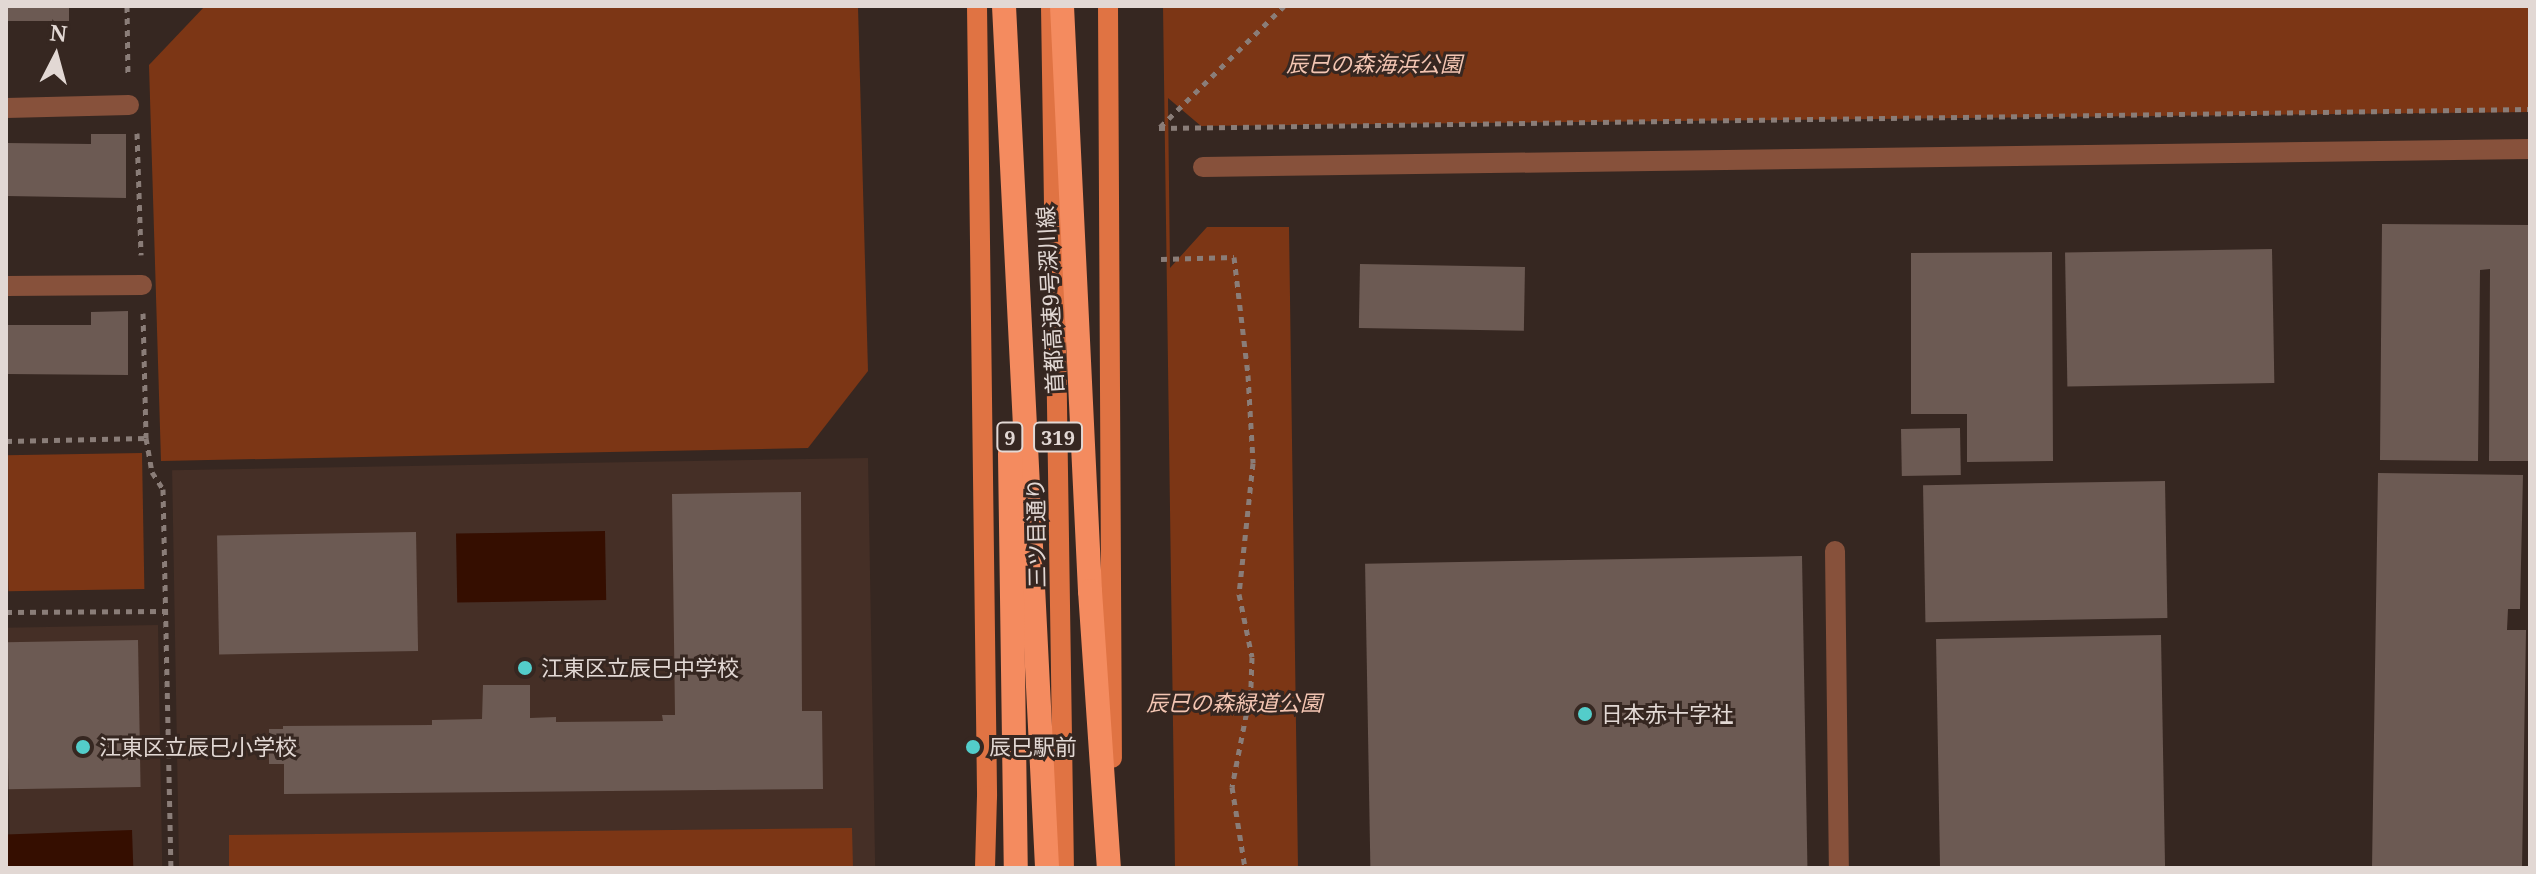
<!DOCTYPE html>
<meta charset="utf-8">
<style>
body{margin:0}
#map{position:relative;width:2536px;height:874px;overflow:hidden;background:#362721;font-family:"Noto Serif","Noto Sans JP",serif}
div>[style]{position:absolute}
.built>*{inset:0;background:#452f26;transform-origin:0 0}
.green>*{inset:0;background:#7c3615;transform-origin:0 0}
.water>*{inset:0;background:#350e00;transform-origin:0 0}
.building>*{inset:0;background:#6c5a53;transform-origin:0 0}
.path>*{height:5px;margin-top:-2.5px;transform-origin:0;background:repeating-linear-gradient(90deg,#8a7d78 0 6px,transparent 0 12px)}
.service>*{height:20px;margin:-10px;padding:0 10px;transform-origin:10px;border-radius:10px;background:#87513b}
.primary>*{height:20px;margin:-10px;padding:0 10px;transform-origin:10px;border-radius:10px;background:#e07343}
.motorway>*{height:24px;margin:-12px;padding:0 12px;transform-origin:12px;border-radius:12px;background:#f48b5f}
.dots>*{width:22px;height:22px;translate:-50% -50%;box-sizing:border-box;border:4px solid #362721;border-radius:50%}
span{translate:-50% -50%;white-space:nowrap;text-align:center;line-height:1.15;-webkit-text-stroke:6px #362721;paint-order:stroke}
.shield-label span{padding:2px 6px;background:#362721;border:2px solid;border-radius:6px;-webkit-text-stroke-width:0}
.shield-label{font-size:20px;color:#e2d8d4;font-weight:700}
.park-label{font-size:22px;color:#f3c5b2;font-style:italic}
.street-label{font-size:22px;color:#e2d8d4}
.poi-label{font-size:22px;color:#e2d8d4}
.left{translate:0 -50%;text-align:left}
.frame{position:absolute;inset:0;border:8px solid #e2d8d4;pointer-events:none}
.north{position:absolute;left:16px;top:16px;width:80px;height:80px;-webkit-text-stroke:6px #362721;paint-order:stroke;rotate:6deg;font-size:22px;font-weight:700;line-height:32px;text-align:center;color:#e2d8d4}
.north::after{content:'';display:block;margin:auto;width:28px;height:36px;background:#e2d8d4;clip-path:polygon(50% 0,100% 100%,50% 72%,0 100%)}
</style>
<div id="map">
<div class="built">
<i style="left:868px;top:458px;width:410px;height:696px;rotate:89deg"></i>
<i style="left:158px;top:625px;width:243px;height:152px;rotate:89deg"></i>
</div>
<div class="green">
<i style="clip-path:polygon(205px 6px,858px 7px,868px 371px,808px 448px,161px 461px,149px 65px)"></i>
<i style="clip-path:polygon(1163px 6px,2530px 6px,2530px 112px,1201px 126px,1168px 98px,1170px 268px,1207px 227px,1289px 227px,1298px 868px,1175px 868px)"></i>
<i style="left:142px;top:453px;width:136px;height:136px;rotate:89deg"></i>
<i style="clip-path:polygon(852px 828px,853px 868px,229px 868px,229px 835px)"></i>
</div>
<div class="water">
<i style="left:605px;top:531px;width:69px;height:149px;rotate:89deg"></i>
<i style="left:132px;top:830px;width:38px;height:126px;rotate:88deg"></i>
</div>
<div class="building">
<i style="left:6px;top:6px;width:63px;height:15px"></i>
<i style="clip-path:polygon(91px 134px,126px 134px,126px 198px,6px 196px,6px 143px,91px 144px)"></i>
<i style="clip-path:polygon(2382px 224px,2530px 225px,2530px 461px,2489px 461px,2490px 269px,2480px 270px,2478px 461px,2380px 460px)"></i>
<i style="left:2272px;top:249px;width:134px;height:207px;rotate:89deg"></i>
<i style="clip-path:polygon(2052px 252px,2053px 461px,1967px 462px,1967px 414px,1911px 414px,1911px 253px)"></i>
<i style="left:1360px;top:264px;width:165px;height:64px;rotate:1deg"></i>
<i style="clip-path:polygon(128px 311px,128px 375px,6px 374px,6px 325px,91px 325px,91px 312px)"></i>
<i style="left:1960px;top:428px;width:47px;height:59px;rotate:89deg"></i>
<i style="clip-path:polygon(2378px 473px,2523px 475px,2520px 609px,2508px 609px,2507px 630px,2526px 630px,2522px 868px,2372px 868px)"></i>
<i style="left:2165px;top:481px;width:137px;height:242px;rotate:89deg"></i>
<i style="clip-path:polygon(801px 492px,802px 711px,822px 711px,823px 789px,284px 794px,284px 764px,269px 764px,269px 729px,283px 729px,283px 726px,432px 725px,432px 720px,482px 719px,483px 685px,530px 685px,530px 718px,556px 717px,556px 722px,663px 721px,662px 715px,675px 715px,672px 494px)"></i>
<i style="left:416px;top:532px;width:119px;height:199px;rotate:89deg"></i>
<i style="left:1802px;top:556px;width:312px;height:437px;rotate:89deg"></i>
<i style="left:2161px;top:635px;width:233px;height:225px;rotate:89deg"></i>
<i style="left:138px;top:640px;width:147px;height:132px;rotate:89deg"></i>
</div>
<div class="path">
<i style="left:127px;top:6px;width:71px;rotate:89.2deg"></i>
<i style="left:1160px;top:127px;width:173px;rotate:-44.3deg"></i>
<i style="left:1159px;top:128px;width:1371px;rotate:-0.79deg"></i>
<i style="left:137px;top:133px;width:122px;rotate:88.1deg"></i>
<i style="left:1161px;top:259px;width:73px;rotate:-1.6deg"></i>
<i style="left:1234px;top:257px;width:119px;rotate:83.2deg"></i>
<i style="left:1248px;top:375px;width:88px;rotate:86.7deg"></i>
<i style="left:1253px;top:463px;width:132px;rotate:96.1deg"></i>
<i style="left:1239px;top:594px;width:64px;rotate:78.3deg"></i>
<i style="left:1252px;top:657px;width:33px;rotate:92deg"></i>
<i style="left:1251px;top:690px;width:99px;rotate:101.1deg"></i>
<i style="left:1232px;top:787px;width:82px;rotate:80.9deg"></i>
<i style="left:143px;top:313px;width:125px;rotate:88.6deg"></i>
<i style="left:146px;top:438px;width:35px;rotate:80deg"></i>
<i style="left:152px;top:472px;width:20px;rotate:57deg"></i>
<i style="left:163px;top:489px;width:379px;rotate:88.8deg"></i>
<i style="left:6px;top:441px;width:140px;rotate:-1.2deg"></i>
<i style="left:6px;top:612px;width:161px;rotate:-0.4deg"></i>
</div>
<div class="service">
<i style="left:6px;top:108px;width:123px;rotate:-1.4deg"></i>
<i style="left:1203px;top:167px;width:1327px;rotate:-0.78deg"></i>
<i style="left:6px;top:286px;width:136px;rotate:-0.4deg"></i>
<i style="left:1835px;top:551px;width:317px;rotate:89.3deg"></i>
</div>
<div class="primary">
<i style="left:977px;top:6px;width:790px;rotate:89.27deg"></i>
<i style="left:987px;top:796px;width:72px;rotate:91.6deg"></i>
<i style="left:1051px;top:6px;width:862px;rotate:89.14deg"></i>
<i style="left:1108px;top:6px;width:752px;rotate:89.7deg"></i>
</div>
<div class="motorway">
<i style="left:1004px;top:6px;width:863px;rotate:87.14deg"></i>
<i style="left:1062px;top:6px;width:586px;rotate:87.26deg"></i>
<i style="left:1090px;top:591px;width:278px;rotate:86.1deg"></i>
<i style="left:1010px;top:454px;width:414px;rotate:89.2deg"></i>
</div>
<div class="dots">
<i style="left:525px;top:668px;background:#53cdca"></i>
<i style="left:1585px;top:714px;background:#53cdca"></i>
<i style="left:83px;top:747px;background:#53cdca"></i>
<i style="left:973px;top:747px;background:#53cdca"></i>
</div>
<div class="shield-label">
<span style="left:1010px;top:437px">9</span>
<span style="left:1058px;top:437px">319</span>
</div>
<div class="park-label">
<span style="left:1374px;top:64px">辰巳の森海浜公園</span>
<span style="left:1234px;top:703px">辰巳の森緑道公園</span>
</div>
<div class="street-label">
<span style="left:1050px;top:300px;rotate:-93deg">首都高速9号深川線</span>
<span style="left:1036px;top:533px;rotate:-91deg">三ツ目通り</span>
</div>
<div class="poi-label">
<span class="left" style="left:541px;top:668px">江東区立辰巳中学校</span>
<span class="left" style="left:1601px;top:714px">日本赤十字社</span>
<span class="left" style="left:99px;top:747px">江東区立辰巳小学校</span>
<span class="left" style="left:989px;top:747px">辰巳駅前</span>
</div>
<div class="frame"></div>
<div class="north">N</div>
</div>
